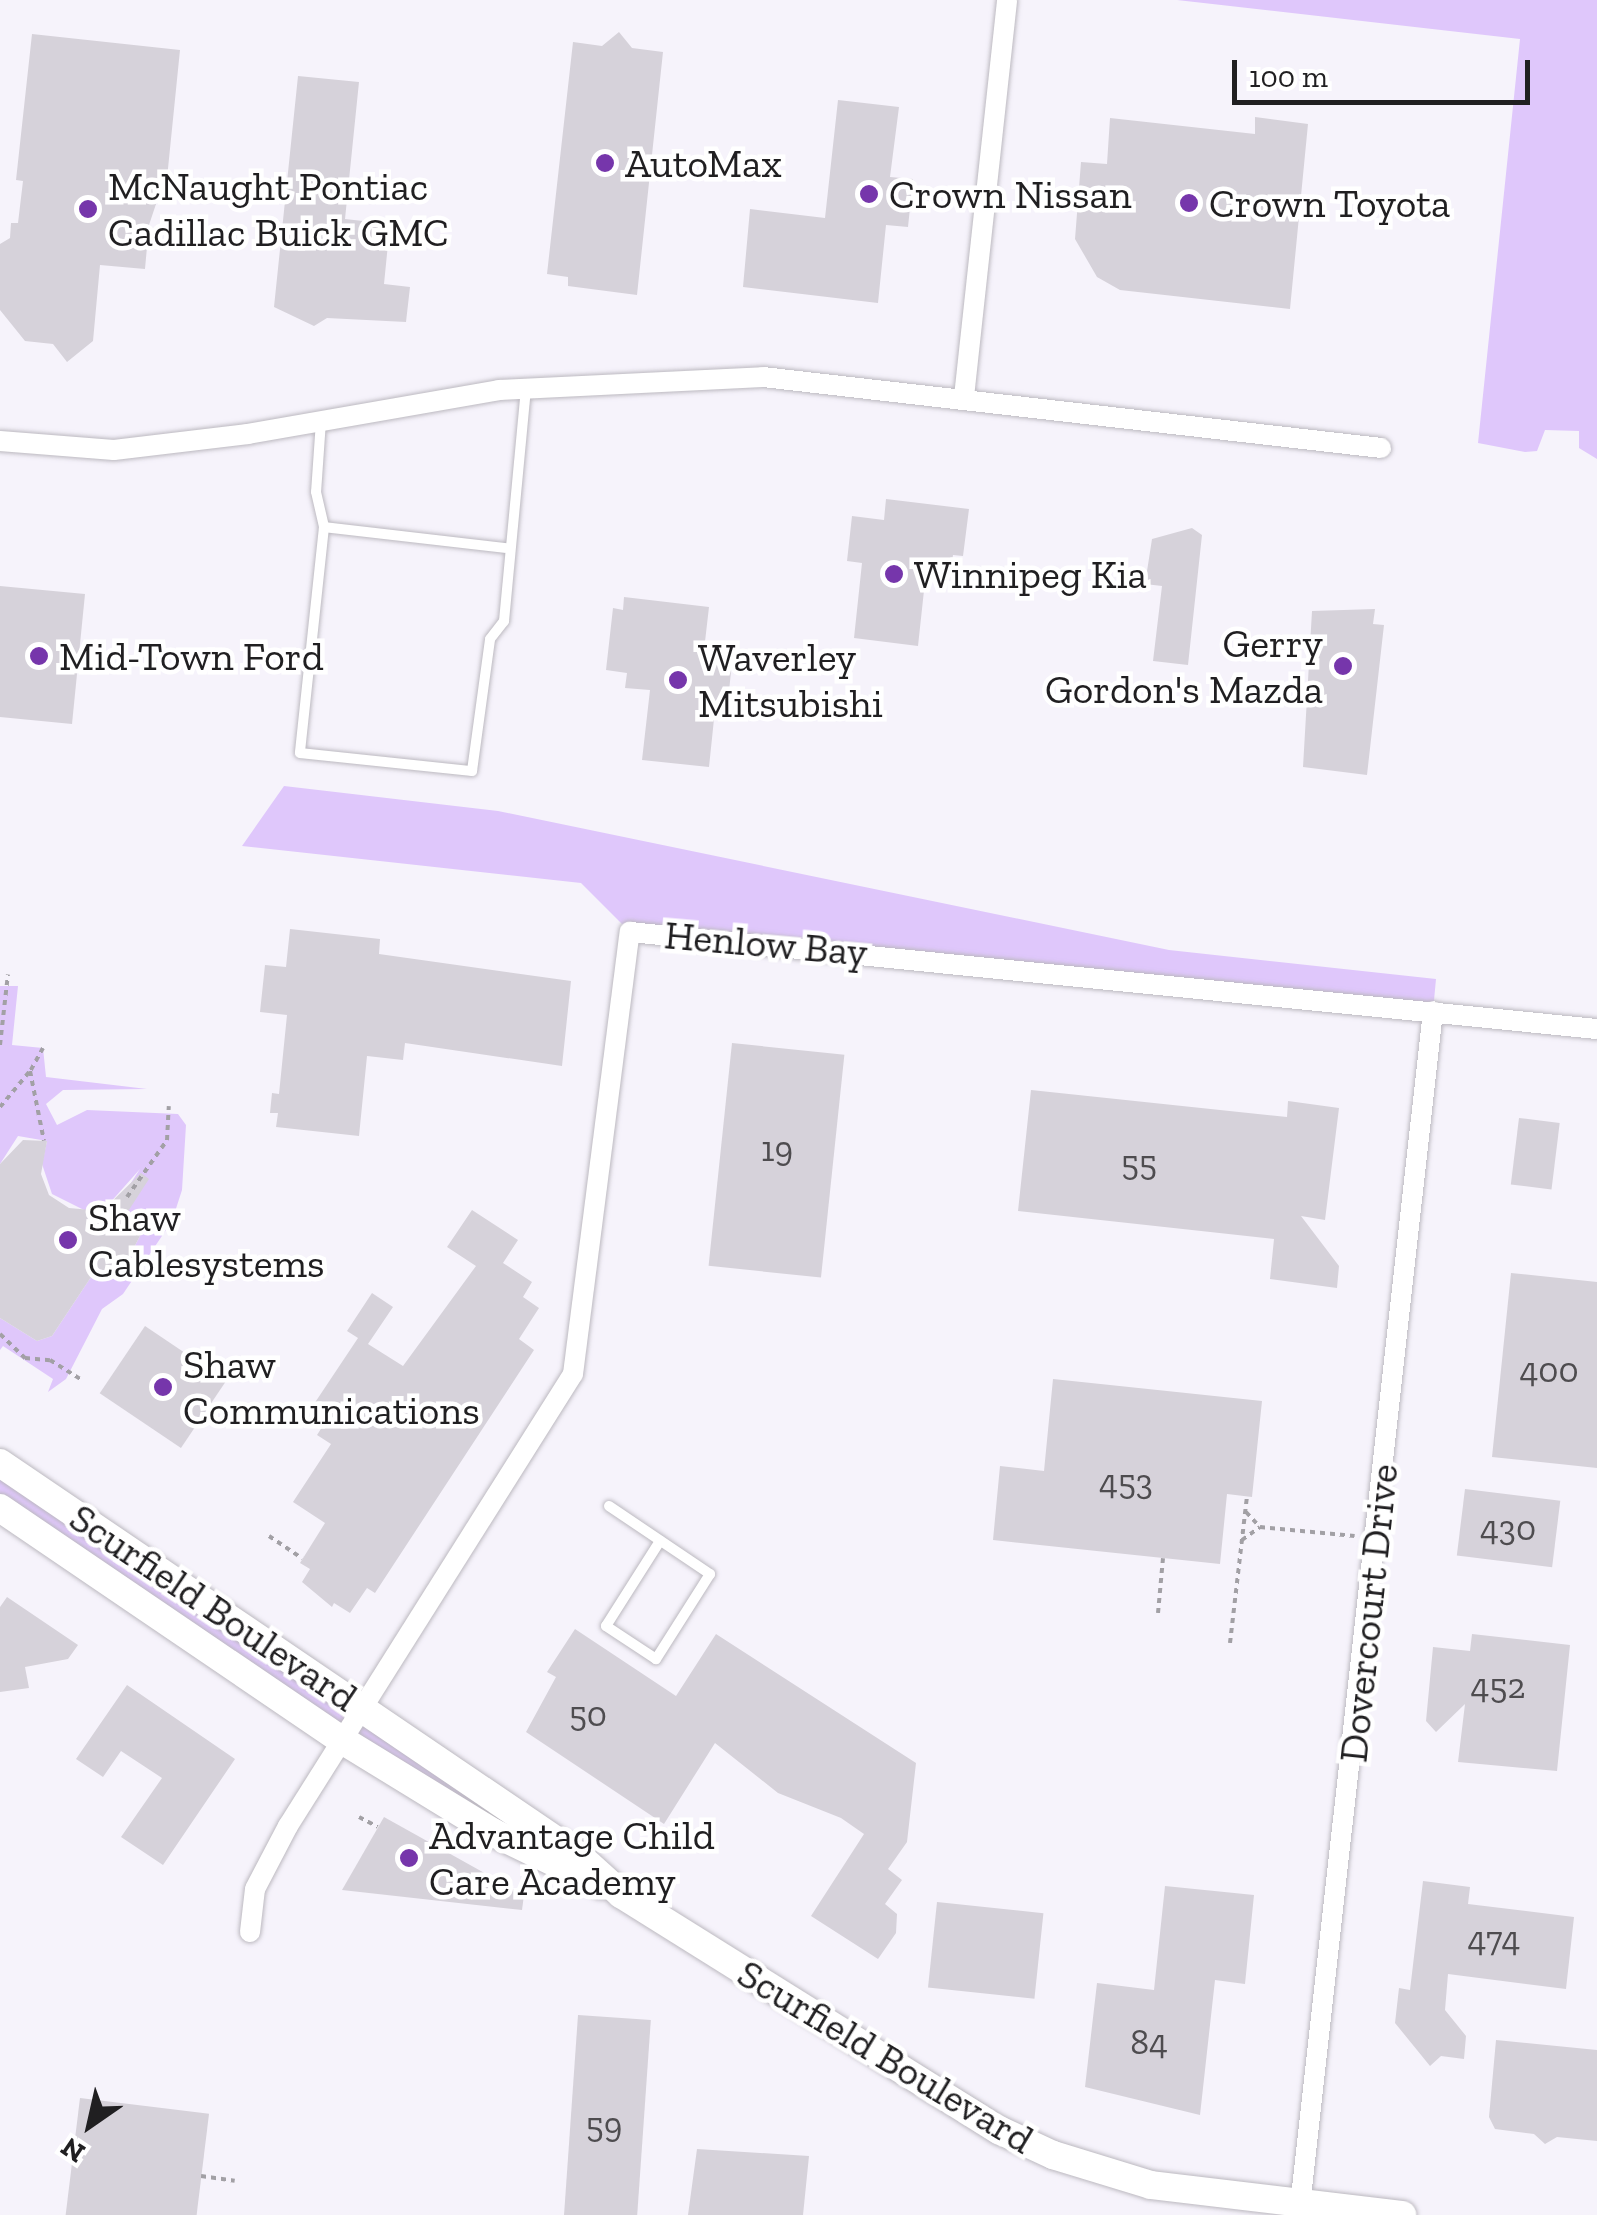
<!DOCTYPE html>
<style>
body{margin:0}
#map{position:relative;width:1597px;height:2215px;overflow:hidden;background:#f6f3fb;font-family:"Zilla Slab",serif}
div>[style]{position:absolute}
.green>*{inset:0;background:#dfc7fb}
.building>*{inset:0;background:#d6d2da;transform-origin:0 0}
.path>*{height:4px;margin-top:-2px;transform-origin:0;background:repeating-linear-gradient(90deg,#a2a0a5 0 5px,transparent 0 10px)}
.roads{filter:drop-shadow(0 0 2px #bcb9c0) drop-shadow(0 0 2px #bcb9c0)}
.lane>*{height:10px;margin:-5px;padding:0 5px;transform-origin:5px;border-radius:5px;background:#fff}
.street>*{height:20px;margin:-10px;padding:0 10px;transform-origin:10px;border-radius:10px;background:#fff}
.secondary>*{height:28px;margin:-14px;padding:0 14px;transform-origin:14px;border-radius:14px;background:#fff}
.dots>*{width:28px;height:28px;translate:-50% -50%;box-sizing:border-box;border:5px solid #fff;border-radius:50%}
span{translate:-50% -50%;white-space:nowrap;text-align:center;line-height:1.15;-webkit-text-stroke:9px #fff;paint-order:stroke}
.number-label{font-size:35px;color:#4e4c4f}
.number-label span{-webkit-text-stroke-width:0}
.poi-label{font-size:40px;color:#201f21}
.left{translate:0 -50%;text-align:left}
.right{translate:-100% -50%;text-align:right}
.street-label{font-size:40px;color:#201f21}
.north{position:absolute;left:40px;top:2075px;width:100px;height:100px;-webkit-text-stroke:8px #fff;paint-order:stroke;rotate:214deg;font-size:28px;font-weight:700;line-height:40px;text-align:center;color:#201f21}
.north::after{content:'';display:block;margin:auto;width:35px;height:45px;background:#201f21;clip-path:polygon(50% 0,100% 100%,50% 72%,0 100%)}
.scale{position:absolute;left:1232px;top:60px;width:298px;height:45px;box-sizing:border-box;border:5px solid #201f21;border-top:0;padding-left:12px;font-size:30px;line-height:35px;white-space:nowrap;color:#201f21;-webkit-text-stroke:8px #fff;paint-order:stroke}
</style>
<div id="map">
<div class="green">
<i style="clip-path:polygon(1177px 0,1597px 0,1597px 459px,1579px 448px,1579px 431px,1545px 430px,1537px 451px,1525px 452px,1478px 443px,1520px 39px)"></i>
<i style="clip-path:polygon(284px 786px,498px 811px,1169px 950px,1436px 979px,1433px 1011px,630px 932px,581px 883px,242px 846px)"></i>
<i style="clip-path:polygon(0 986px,18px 986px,12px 1045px,43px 1048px,46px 1077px,147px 1089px,63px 1090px,46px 1104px,57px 1125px,87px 1110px,178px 1114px,186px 1125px,182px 1190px,172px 1221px,123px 1294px,102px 1309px,66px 1379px,48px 1392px,53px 1379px,3px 1346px,0 1350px,0 1318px,37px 1341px,52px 1336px,97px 1268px,119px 1277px,145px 1226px,127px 1213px,125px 1192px,140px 1169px,108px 1205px,88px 1212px,52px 1194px,42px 1164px,47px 1141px,18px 1136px,0 1164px)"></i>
<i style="clip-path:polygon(0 1463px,579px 1856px,558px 1867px,0 1508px)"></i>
</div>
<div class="building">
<i style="clip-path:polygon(619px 32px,632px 48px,663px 52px,637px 295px,568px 286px,568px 277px,547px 274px,573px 42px,602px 46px)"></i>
<i style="clip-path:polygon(32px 34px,180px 50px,165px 198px,158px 198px,149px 225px,145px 269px,100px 265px,93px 341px,67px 362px,53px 344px,25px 341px,0 310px,0 244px,10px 238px,11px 223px,18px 223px,23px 181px,16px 180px)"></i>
<i style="clip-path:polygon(298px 76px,359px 82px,345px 219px,390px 224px,384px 284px,410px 287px,406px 322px,327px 318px,314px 326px,274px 307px)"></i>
<i style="clip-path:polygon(838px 100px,899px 107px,890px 177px,913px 179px,908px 227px,886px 225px,878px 303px,743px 287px,750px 209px,825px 218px)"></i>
<i style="clip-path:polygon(1255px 117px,1308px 124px,1290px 309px,1120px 290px,1097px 277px,1075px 239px,1081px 162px,1107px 164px,1110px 118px,1255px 134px)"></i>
<i style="clip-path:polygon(886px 499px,969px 509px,963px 556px,953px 555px,950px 575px,926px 572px,918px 646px,854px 638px,862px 563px,847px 561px,852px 516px,884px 520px)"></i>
<i style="clip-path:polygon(1192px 528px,1202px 535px,1188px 665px,1153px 661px,1162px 586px,1145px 584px,1152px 539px)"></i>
<i style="clip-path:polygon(0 586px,85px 594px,72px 724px,0 717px)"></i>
<i style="clip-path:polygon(624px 597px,709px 607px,703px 659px,732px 662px,728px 701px,716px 700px,709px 767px,642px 760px,650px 690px,625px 688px,627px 673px,606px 670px,613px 608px,623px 610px)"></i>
<i style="clip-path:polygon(1375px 609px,1373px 624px,1384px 625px,1367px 775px,1303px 767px,1312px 611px)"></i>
<i style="clip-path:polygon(290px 929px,380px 939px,379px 954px,571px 981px,562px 1066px,405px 1043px,403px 1060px,367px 1056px,359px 1136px,276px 1127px,278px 1113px,270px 1113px,272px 1093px,279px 1094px,287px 1015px,260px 1012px,265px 965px,286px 967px)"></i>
<i style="left:732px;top:1043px;width:113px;height:224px;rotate:6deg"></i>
<i style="clip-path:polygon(1031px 1090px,1287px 1117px,1288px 1101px,1339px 1108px,1325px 1220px,1301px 1216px,1339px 1266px,1337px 1288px,1270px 1279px,1274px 1239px,1018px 1211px)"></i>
<i style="left:1519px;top:1118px;width:41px;height:67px;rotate:7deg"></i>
<i style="clip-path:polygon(23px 1140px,47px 1141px,41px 1174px,49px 1195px,69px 1208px,102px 1211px,141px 1173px,149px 1179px,127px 1213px,145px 1226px,119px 1277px,97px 1268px,52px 1336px,37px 1341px,0 1318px,0 1164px)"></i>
<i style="clip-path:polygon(472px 1210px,518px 1240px,503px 1263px,532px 1282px,523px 1297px,539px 1308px,519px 1339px,534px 1350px,375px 1593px,367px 1588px,350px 1613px,334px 1603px,332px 1607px,302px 1582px,310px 1569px,300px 1563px,325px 1523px,293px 1502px,331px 1444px,317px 1435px,326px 1421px,310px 1410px,358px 1338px,347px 1331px,372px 1293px,393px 1307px,368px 1344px,403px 1366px,476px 1266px,447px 1247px)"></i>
<i style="clip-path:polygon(1511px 1273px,1597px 1282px,1597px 1468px,1492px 1457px)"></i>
<i style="left:145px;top:1326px;width:98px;height:81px;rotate:34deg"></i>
<i style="clip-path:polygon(1053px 1379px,1262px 1401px,1252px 1497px,1227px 1494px,1220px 1564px,993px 1540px,1000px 1466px,1044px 1471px)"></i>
<i style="left:1465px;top:1489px;width:96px;height:67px;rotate:7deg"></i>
<i style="clip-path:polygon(7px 1597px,78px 1645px,68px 1659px,25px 1667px,29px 1688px,0 1692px,0 1607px)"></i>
<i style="clip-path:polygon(575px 1629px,676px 1696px,716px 1634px,916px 1763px,907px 1842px,888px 1869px,902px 1880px,885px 1904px,897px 1914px,896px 1933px,878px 1959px,811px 1916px,864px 1834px,841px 1818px,778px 1793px,715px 1743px,664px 1824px,526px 1732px,556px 1677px,547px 1672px)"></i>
<i style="clip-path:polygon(1472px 1634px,1570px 1645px,1557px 1771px,1458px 1762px,1465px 1704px,1436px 1732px,1426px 1721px,1433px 1647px,1470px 1651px)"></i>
<i style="clip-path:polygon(127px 1685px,235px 1759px,163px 1865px,121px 1837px,162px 1778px,121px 1751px,103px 1777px,76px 1759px)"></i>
<i style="clip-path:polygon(384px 1817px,524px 1895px,522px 1910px,342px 1890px)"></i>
<i style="clip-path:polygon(1423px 1881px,1470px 1887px,1468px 1904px,1574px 1917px,1566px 1989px,1448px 1974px,1445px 2010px,1466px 2036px,1464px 2059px,1441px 2056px,1430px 2066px,1395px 2023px,1399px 1988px,1410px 1990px)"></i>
<i style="clip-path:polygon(1165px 1886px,1254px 1895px,1245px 1984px,1215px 1980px,1200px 2115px,1085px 2087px,1097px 1983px,1154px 1990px)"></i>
<i style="left:937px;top:1902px;width:107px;height:86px;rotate:6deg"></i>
<i style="left:578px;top:2015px;width:73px;height:201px;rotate:4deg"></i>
<i style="clip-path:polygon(1496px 2040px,1597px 2050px,1597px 2141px,1557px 2137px,1545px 2144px,1534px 2134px,1495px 2129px,1489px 2117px)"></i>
<i style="left:80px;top:2098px;width:130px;height:118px;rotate:7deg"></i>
<i style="clip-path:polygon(697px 2149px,809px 2156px,803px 2215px,688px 2215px)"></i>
</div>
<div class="path">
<i style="left:0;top:1045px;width:71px;rotate:-83.6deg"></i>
<i style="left:43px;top:1048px;width:26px;rotate:119deg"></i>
<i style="left:30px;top:1071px;width:71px;rotate:78.7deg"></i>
<i style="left:0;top:1107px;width:47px;rotate:-50.2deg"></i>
<i style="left:127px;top:1197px;width:70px;rotate:-54.9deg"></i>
<i style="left:167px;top:1140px;width:34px;rotate:-87deg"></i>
<i style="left:0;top:1334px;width:35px;rotate:44deg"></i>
<i style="left:25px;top:1358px;width:25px;rotate:5deg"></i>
<i style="left:50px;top:1360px;width:36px;rotate:32deg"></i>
<i style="left:1246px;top:1512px;width:21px;rotate:47deg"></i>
<i style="left:269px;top:1536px;width:40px;rotate:34deg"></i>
<i style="left:1242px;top:1540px;width:22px;rotate:-36deg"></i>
<i style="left:1260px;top:1527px;width:95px;rotate:5.4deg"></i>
<i style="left:1158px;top:1613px;width:55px;rotate:-84.8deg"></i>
<i style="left:1230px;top:1643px;width:148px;rotate:-83.4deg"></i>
<i style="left:359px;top:1817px;width:21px;rotate:28deg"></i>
<i style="left:201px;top:2176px;width:34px;rotate:8deg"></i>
</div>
<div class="roads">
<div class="lane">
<i style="left:321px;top:421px;width:71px;rotate:94deg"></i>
<i style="left:316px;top:492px;width:36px;rotate:77deg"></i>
<i style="left:324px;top:527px;width:227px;rotate:96.1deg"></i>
<i style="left:300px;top:753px;width:173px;rotate:6deg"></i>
<i style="left:472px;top:771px;width:133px;rotate:-82.2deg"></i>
<i style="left:490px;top:639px;width:23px;rotate:-52deg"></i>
<i style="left:504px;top:621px;width:233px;rotate:-84.6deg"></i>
<i style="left:324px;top:527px;width:183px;rotate:6.6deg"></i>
<i style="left:609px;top:1506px;width:122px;rotate:34deg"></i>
<i style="left:710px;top:1574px;width:101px;rotate:122.4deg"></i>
<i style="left:656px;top:1659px;width:60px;rotate:-146.6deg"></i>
<i style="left:606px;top:1626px;width:101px;rotate:-57.6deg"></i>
</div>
<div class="street">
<i style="left:964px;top:397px;width:399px;rotate:-83.8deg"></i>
<i style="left:0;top:441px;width:114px;rotate:4.5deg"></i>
<i style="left:114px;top:450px;width:135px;rotate:-6.8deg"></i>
<i style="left:248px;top:434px;width:255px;rotate:-9.9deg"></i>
<i style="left:499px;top:390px;width:264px;rotate:-2.8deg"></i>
<i style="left:763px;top:377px;width:622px;rotate:6.55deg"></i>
<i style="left:250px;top:1932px;width:43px;rotate:-83.4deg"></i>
<i style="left:255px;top:1889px;width:71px;rotate:-62.4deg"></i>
<i style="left:288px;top:1826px;width:534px;rotate:-57.77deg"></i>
<i style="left:573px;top:1374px;width:446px;rotate:-82.7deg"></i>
<i style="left:630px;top:932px;width:972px;rotate:5.73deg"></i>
<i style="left:1300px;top:2206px;width:1202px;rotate:-83.65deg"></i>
</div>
<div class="secondary">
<i style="left:0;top:1463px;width:700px;rotate:34.17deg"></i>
<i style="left:579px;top:1856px;width:57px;rotate:42.1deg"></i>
<i style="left:621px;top:1894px;width:446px;rotate:32deg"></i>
<i style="left:999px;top:2130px;width:60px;rotate:24.8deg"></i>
<i style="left:1053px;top:2155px;width:102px;rotate:17deg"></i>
<i style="left:1151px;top:2185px;width:253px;rotate:6.8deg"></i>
<i style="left:0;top:1508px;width:413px;rotate:34.2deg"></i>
<i style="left:342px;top:1740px;width:178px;rotate:31.5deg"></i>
<i style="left:494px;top:1833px;width:119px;rotate:25.9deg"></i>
</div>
</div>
<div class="dots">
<i style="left:605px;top:163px;background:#7636ab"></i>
<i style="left:869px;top:194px;background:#7636ab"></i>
<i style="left:1189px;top:203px;background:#7636ab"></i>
<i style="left:88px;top:209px;background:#7636ab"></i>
<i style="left:894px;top:574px;background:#7636ab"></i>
<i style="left:39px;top:656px;background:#7636ab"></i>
<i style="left:1343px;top:666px;background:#7636ab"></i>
<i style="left:678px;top:680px;background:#7636ab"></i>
<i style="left:68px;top:1240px;background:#7636ab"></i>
<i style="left:163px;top:1387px;background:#7636ab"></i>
<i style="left:409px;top:1858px;background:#7636ab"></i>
</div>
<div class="number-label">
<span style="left:777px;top:1149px">19</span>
<span style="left:1139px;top:1163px">55</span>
<span style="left:1549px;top:1370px">400</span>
<span style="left:1126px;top:1482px">453</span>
<span style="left:1508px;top:1528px">430</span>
<span style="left:1498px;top:1686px">452</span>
<span style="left:588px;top:1714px">50</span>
<span style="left:1494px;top:1939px">474</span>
<span style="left:1149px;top:2042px">84</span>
<span style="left:604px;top:2125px">59</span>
</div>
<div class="poi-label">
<span class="left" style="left:625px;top:163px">AutoMax</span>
<span class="left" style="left:108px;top:209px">McNaught Pontiac<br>Cadillac Buick GMC</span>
<span class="left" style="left:889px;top:194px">Crown Nissan</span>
<span class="left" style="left:1209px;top:203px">Crown Toyota</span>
<span class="left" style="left:914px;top:574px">Winnipeg Kia</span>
<span class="right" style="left:1323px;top:666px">Gerry<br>Gordon's Mazda</span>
<span class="left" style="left:59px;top:656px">Mid-Town Ford</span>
<span class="left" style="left:698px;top:680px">Waverley<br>Mitsubishi</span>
<span class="left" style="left:88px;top:1240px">Shaw<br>Cablesystems</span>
<span class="left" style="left:183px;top:1387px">Shaw<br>Communications</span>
<span class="left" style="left:429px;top:1858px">Advantage Child<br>Care Academy</span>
</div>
<div class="street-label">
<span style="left:766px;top:943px;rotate:5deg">Henlow Bay</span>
<span style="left:214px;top:1607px;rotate:34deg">Scurfield Boulevard</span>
<span style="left:1368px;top:1613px;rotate:-84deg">Dovercourt Drive</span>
<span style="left:886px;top:2056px;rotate:31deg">Scurfield Boulevard</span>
</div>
<div class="north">N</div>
<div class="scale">100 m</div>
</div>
